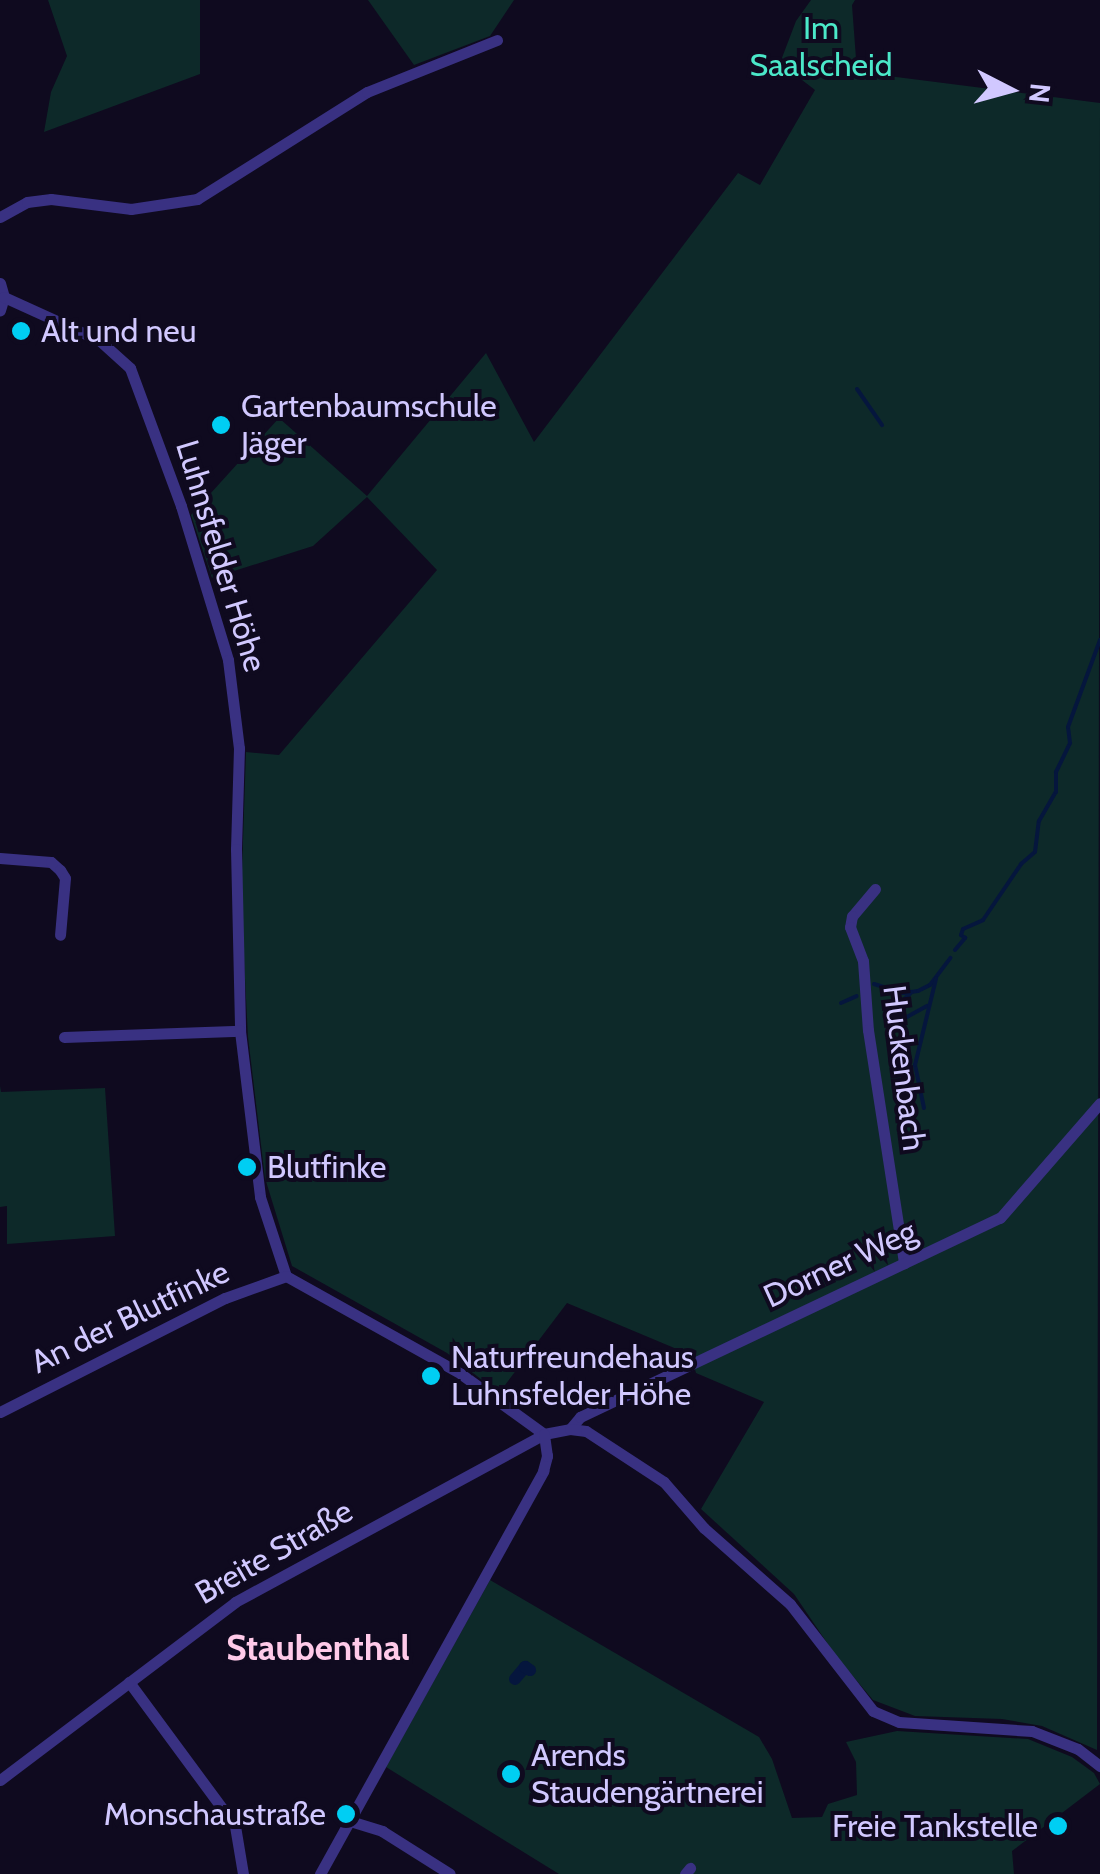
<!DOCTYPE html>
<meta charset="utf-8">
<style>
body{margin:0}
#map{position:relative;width:1100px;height:1874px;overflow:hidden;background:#0f0a1f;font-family:Cabin,sans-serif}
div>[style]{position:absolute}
.green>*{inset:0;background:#0d2929}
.stream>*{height:4px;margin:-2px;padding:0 2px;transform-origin:2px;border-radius:2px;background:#05163d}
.canal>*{height:12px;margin:-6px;padding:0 6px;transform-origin:6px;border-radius:6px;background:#05163d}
.street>*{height:11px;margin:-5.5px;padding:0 5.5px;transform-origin:5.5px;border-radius:5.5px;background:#393182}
.dots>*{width:28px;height:28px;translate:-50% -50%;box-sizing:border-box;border:5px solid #0f0a1f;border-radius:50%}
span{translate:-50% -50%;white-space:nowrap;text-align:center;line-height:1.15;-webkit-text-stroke:8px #0f0a1f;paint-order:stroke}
.park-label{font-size:32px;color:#4be8c9}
.poi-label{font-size:32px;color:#d1c8ff}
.left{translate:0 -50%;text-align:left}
.right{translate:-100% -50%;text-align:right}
.street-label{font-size:32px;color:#d1c8ff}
.neighbourhood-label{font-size:35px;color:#ffcae9;font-weight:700}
.north{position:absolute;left:960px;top:40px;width:100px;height:100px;-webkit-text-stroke:8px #0f0a1f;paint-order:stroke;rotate:96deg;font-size:28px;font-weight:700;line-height:40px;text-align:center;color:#d1c8ff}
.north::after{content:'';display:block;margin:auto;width:35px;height:45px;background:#d1c8ff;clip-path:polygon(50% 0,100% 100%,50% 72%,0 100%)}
</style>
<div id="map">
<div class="green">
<i style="clip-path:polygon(48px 0,200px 0,200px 74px,44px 132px,51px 92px,67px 56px)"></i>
<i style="clip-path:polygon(368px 0,514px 0,490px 36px,414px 65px)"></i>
<i style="clip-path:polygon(811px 0,855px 0,852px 5px,857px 72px,1100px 103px,1097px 1750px,1042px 1726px,1002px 1719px,915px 1716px,873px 1700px,836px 1656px,794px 1594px,701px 1509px,764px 1402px,696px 1373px,691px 1355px,567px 1303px,499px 1393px,447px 1353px,292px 1266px,265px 1178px,248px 1037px,241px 900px,246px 752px,279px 755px,437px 570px,367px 497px,313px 546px,212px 578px,191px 515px,279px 418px,367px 496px,486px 353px,534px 442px,738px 173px,760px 185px,815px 90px,780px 63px,796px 21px)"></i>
<i style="clip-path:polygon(0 1086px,1px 1092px,105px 1088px,115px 1236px,7px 1244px,7px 1206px,0 1207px)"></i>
<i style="clip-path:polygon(490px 1580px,759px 1737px,772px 1759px,792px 1818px,822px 1817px,828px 1804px,857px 1795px,856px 1762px,846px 1742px,897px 1731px,1028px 1739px,1072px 1757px,1094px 1773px,1100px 1784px,1012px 1851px,1014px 1874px,693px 1874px,687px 1867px,683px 1874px,559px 1874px,386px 1767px)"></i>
</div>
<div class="stream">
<i style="left:857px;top:389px;width:44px;rotate:55.2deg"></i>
<i style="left:955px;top:950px;width:16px;rotate:-50deg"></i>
<i style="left:965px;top:938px;width:5px;rotate:-143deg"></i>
<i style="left:961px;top:935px;width:6px;rotate:-72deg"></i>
<i style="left:963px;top:929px;width:22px;rotate:-24deg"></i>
<i style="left:983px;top:920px;width:68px;rotate:-55.8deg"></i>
<i style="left:1021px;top:864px;width:18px;rotate:-41deg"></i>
<i style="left:1035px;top:852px;width:31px;rotate:-83deg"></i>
<i style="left:1039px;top:821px;width:34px;rotate:-60deg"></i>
<i style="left:1056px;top:792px;width:20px;rotate:-90deg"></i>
<i style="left:1056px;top:772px;width:32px;rotate:-64deg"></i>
<i style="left:1070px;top:743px;width:16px;rotate:-97deg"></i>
<i style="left:1068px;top:727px;width:93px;rotate:-69.8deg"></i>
<i style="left:874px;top:984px;width:31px;rotate:17deg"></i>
<i style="left:904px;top:993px;width:14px;rotate:-8deg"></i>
<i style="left:918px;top:991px;width:13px;rotate:-27deg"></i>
<i style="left:930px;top:985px;width:34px;rotate:-53deg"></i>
<i style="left:841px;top:1003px;width:17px;rotate:-24deg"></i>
<i style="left:891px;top:1012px;width:28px;rotate:-44deg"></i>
<i style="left:905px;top:1018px;width:25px;rotate:-29deg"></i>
<i style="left:924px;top:1108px;width:44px;rotate:-101.8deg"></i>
<i style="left:915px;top:1065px;width:89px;rotate:-76.3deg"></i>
</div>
<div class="canal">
<i style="left:515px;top:1679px;width:16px;rotate:-50deg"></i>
<i style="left:525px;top:1667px;width:6px;rotate:31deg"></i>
</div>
<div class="street">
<i style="left:0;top:217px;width:31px;rotate:-29deg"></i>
<i style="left:27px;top:202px;width:24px;rotate:-7deg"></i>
<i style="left:51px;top:199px;width:81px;rotate:7.1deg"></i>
<i style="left:131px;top:209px;width:67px;rotate:-8.6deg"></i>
<i style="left:197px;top:199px;width:201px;rotate:-32.2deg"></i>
<i style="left:367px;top:92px;width:140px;rotate:-21.8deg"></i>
<i style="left:0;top:283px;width:15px;rotate:74deg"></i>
<i style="left:4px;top:297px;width:14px;rotate:107deg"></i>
<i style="left:4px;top:297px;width:104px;rotate:24.4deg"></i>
<i style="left:99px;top:340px;width:42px;rotate:42.1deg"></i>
<i style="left:130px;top:368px;width:147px;rotate:69.7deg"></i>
<i style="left:181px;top:506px;width:161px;rotate:73deg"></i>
<i style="left:228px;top:660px;width:89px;rotate:82.9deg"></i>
<i style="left:239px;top:748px;width:101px;rotate:91.7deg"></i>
<i style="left:236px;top:849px;width:182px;rotate:88.7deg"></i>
<i style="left:240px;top:1031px;width:167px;rotate:83.1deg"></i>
<i style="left:260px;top:1197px;width:83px;rotate:71.8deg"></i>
<i style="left:286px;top:1276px;width:201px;rotate:29.2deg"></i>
<i style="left:461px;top:1374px;width:102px;rotate:35.9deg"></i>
<i style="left:0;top:858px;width:51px;rotate:4.5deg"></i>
<i style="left:51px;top:862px;width:12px;rotate:42deg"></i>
<i style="left:60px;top:870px;width:9px;rotate:58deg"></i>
<i style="left:65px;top:878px;width:57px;rotate:95deg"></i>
<i style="left:875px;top:889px;width:35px;rotate:130deg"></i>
<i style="left:852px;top:916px;width:11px;rotate:100deg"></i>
<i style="left:850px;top:927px;width:36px;rotate:69deg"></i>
<i style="left:863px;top:961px;width:69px;rotate:85.9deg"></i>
<i style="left:868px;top:1030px;width:236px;rotate:81.2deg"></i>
<i style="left:64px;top:1037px;width:176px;rotate:-2deg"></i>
<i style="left:0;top:1412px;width:252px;rotate:-26.9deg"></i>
<i style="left:225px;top:1298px;width:65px;rotate:-19.8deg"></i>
<i style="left:570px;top:1429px;width:16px;rotate:-50deg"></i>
<i style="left:580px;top:1417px;width:465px;rotate:-25.4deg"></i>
<i style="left:1000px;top:1218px;width:152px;rotate:-49deg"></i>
<i style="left:129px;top:1682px;width:179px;rotate:53.6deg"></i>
<i style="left:235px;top:1826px;width:49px;rotate:80.5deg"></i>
<i style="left:0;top:1780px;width:295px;rotate:-37.1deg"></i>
<i style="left:235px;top:1602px;width:352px;rotate:-28.5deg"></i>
<i style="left:544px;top:1434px;width:26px;rotate:-11deg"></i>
<i style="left:570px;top:1429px;width:16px;rotate:7deg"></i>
<i style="left:586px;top:1431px;width:93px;rotate:33.2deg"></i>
<i style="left:664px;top:1482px;width:61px;rotate:49deg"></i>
<i style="left:704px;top:1528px;width:115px;rotate:41.5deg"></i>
<i style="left:790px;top:1604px;width:135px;rotate:52.2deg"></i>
<i style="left:873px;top:1711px;width:28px;rotate:23deg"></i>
<i style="left:899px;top:1722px;width:133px;rotate:3.9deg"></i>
<i style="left:1032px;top:1731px;width:49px;rotate:21.4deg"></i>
<i style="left:1078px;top:1749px;width:28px;rotate:38deg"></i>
<i style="left:350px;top:1821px;width:34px;rotate:17deg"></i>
<i style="left:382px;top:1831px;width:80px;rotate:32.3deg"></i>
<i style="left:320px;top:1874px;width:461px;rotate:-61deg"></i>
<i style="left:543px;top:1471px;width:16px;rotate:-75deg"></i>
<i style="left:547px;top:1456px;width:22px;rotate:-98deg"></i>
<i style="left:685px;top:1874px;width:8px;rotate:-50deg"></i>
</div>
<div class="dots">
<i style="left:21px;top:331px;background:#00cef3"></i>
<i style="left:221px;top:425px;background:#00cef3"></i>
<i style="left:247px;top:1167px;background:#00cef3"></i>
<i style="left:431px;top:1376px;background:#00cef3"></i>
<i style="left:511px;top:1774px;background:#00cef3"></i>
<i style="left:346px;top:1814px;background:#00cef3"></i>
<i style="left:1058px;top:1826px;background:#00cef3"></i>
</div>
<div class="park-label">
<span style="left:821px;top:47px">Im<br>Saalscheid</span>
</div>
<div class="poi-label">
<span class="left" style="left:41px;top:331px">Alt und neu</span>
<span class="left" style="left:241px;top:425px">Gartenbaumschule<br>Jäger</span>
<span class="left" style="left:267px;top:1167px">Blutfinke</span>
<span class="left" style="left:451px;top:1376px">Naturfreundehaus<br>Luhnsfelder Höhe</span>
<span class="left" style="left:531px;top:1774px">Arends<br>Staudengärtnerei</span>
<span class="right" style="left:326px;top:1814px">Monschaustraße</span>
<span class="right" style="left:1038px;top:1826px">Freie Tankstelle</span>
</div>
<div class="street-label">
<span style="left:221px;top:556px;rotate:73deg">Luhnsfelder Höhe</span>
<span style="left:904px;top:1068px;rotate:83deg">Huckenbach</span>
<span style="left:840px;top:1264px;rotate:-25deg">Dorner Weg</span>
<span style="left:130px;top:1317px;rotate:-26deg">An der Blutfinke</span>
<span style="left:274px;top:1552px;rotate:-30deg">Breite Straße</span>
</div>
<div class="neighbourhood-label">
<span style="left:318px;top:1648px">Staubenthal</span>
</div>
<div class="north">N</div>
</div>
